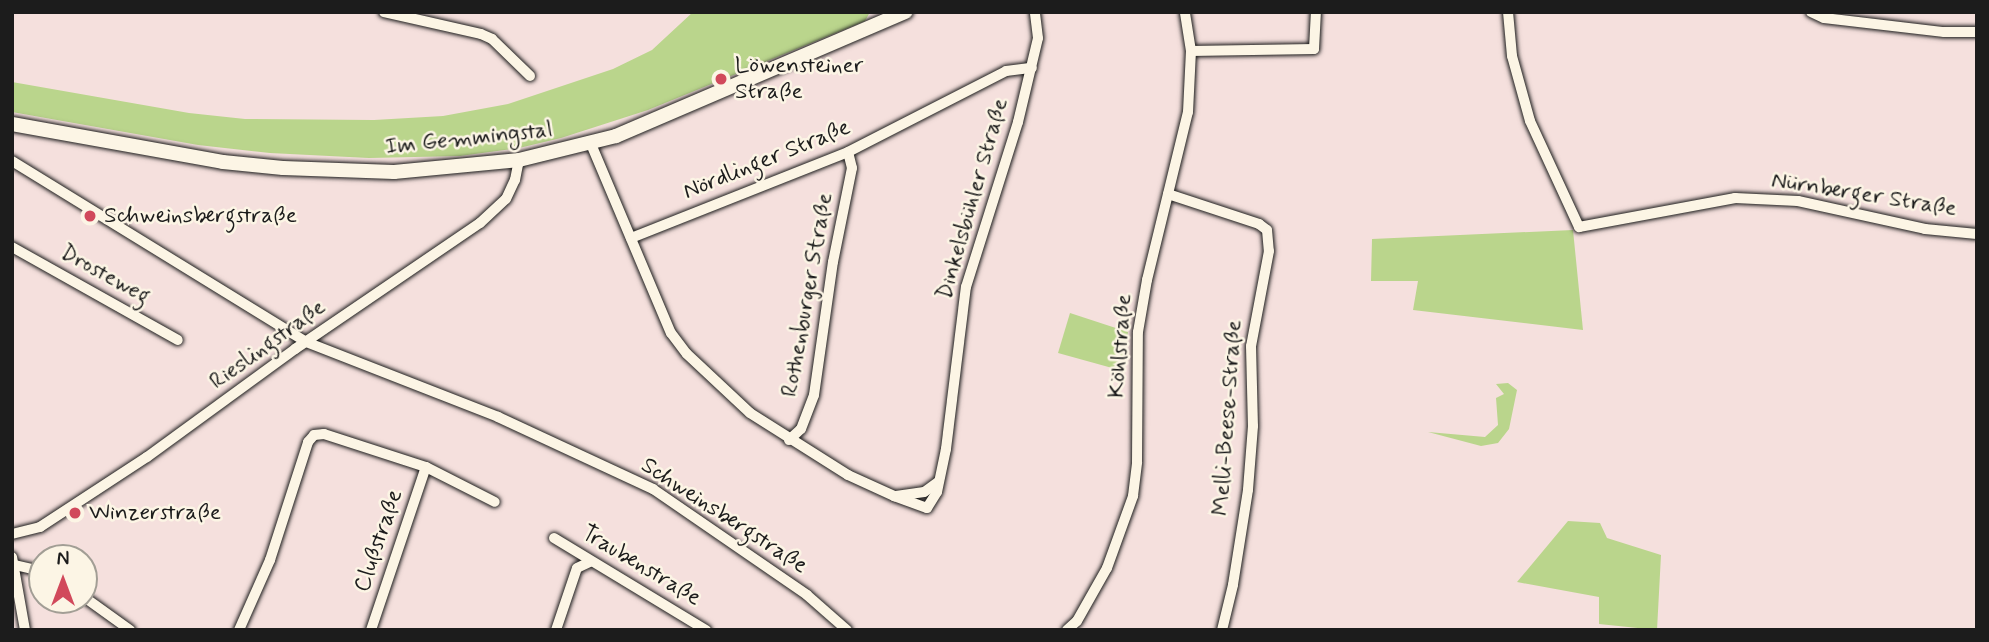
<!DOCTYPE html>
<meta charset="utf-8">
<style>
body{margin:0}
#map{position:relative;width:1989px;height:642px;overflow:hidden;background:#f5e0dd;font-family:Mynerve,sans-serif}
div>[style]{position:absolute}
.green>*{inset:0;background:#bad58c}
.roads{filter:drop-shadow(0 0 2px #1c1c1c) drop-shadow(0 0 2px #1c1c1c)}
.minor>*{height:10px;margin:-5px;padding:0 5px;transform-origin:5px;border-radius:5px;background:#fcf5e5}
.tertiary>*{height:14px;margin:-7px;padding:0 7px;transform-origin:7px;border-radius:7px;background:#fcf5e5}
.dots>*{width:19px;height:19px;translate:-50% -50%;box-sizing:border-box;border:4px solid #fcf5e5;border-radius:50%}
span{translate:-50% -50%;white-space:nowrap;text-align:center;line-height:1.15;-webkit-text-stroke:5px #fcf5e5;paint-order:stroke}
.poi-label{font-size:23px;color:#1c1c1c}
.left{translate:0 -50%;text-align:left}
.street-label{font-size:23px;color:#1c1c1c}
.frame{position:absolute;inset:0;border:14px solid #1c1c1c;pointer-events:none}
.north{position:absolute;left:28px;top:544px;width:70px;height:70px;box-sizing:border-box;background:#fcf5e5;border:2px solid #a29e95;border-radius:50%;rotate:0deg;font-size:19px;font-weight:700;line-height:28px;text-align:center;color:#1c1c1c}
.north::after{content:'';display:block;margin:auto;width:24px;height:32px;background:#d1495b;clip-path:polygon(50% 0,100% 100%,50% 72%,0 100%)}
</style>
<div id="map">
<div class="green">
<i style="clip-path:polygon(693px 12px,870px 12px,865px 21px,648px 110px,561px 138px,519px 148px,460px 156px,369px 158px,270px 153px,198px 145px,12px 112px,12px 82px,189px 113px,245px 119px,374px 120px,443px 116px,508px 104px,613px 69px,652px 50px)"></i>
<i style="clip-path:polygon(1573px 230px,1583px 330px,1413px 310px,1418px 281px,1371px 281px,1372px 239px)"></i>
<i style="clip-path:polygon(1070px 313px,1128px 332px,1123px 371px,1058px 353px)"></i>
<i style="clip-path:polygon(1508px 383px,1517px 390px,1509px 429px,1498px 443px,1481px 446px,1428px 432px,1485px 437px,1498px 425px,1496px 398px,1504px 394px,1496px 384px)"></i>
<i style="clip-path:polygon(1568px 521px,1600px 523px,1607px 538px,1661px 555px,1657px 630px,1599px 624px,1599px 597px,1517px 582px)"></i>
</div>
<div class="roads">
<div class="minor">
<i style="left:384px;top:12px;width:99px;rotate:12.8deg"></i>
<i style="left:481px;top:34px;width:12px;rotate:24deg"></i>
<i style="left:492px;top:39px;width:53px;rotate:44.2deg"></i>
<i style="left:1508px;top:12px;width:44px;rotate:84.8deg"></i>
<i style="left:1512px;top:56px;width:67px;rotate:74.5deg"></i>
<i style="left:1530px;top:121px;width:117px;rotate:65.2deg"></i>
<i style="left:1579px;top:227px;width:159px;rotate:-10.5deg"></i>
<i style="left:1735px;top:198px;width:63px;rotate:2.7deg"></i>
<i style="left:1798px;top:201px;width:130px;rotate:12.4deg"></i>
<i style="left:1925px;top:229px;width:52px;rotate:5.5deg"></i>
<i style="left:1811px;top:12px;width:14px;rotate:25deg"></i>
<i style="left:1824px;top:18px;width:121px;rotate:6.7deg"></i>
<i style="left:1944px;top:32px;width:33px"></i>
<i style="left:1191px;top:51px;width:123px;rotate:-0.9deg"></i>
<i style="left:1314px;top:49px;width:37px;rotate:-87deg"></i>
<i style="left:591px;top:144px;width:205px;rotate:67.1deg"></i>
<i style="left:671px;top:333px;width:26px;rotate:53deg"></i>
<i style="left:687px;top:354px;width:86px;rotate:43.1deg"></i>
<i style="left:750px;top:413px;width:116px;rotate:32.3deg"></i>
<i style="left:848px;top:475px;width:51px;rotate:24.5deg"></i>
<i style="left:12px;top:161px;width:345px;rotate:31.6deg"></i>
<i style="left:306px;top:342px;width:206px;rotate:21.3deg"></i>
<i style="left:498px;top:417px;width:171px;rotate:24.9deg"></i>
<i style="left:653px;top:489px;width:187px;rotate:34.5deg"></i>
<i style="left:807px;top:595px;width:53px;rotate:41.2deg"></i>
<i style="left:1168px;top:194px;width:96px;rotate:18.2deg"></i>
<i style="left:1259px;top:224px;width:10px;rotate:37deg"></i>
<i style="left:1267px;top:230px;width:21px;rotate:85deg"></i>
<i style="left:1269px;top:251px;width:97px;rotate:100.7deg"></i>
<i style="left:1251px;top:346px;width:80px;rotate:88.6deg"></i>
<i style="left:1253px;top:426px;width:64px;rotate:94.5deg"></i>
<i style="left:1248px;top:490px;width:96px;rotate:99deg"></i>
<i style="left:1233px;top:585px;width:46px;rotate:103.7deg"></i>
<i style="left:631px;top:238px;width:233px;rotate:-21.6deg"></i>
<i style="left:848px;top:152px;width:178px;rotate:-27.1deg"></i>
<i style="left:1006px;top:71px;width:26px;rotate:-7deg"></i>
<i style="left:12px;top:247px;width:190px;rotate:29.3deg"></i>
<i style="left:789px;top:440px;width:16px;rotate:-43deg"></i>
<i style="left:801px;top:429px;width:36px;rotate:-69deg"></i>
<i style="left:814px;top:395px;width:134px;rotate:-81.9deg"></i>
<i style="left:833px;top:262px;width:96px;rotate:-78.6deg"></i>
<i style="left:852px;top:168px;width:16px;rotate:-104deg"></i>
<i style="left:938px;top:482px;width:17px;rotate:144deg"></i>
<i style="left:924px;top:492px;width:30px;rotate:172deg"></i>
<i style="left:894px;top:496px;width:35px;rotate:20deg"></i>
<i style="left:927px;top:508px;width:19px;rotate:-58deg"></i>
<i style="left:937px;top:492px;width:44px;rotate:-78.2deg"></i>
<i style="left:946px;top:449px;width:163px;rotate:-83deg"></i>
<i style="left:966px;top:287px;width:173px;rotate:-72.5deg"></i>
<i style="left:1018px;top:122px;width:86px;rotate:-76.6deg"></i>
<i style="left:1038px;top:38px;width:26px;rotate:-97deg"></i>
<i style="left:12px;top:534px;width:29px;rotate:-14deg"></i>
<i style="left:40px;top:527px;width:128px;rotate:-33.2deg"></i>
<i style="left:147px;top:457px;width:183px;rotate:-36.1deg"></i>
<i style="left:295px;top:349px;width:224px;rotate:-34.3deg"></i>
<i style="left:480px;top:223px;width:35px;rotate:-43deg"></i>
<i style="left:506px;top:199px;width:21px;rotate:-65deg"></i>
<i style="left:515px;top:180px;width:20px;rotate:-79deg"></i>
<i style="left:554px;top:538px;width:178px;rotate:31.2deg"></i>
<i style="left:12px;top:557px;width:74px;rotate:79.9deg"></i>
<i style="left:15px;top:565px;width:28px;rotate:13deg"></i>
<i style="left:84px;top:597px;width:57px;rotate:35.7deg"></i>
<i style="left:239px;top:630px;width:77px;rotate:-66.1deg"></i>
<i style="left:270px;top:560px;width:124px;rotate:-72.1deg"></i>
<i style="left:308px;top:442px;width:9px;rotate:-49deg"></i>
<i style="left:314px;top:435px;width:10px;rotate:-6deg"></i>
<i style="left:324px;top:434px;width:107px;rotate:17.9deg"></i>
<i style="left:426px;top:467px;width:77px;rotate:26.9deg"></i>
<i style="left:371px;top:630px;width:172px;rotate:-71.4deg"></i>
<i style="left:556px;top:630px;width:65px;rotate:-71.3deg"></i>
<i style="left:577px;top:568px;width:14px;rotate:-25deg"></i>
<i style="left:1067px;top:630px;width:13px;rotate:-42deg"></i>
<i style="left:1077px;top:621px;width:61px;rotate:-60.5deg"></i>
<i style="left:1107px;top:568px;width:77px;rotate:-70.1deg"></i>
<i style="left:1133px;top:496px;width:34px;rotate:-83deg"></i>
<i style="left:1137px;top:462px;width:130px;rotate:-89.6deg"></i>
<i style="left:1138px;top:332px;width:53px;rotate:-80.2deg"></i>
<i style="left:1147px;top:280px;width:173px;rotate:-76.3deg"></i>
<i style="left:1188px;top:112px;width:61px;rotate:-87.2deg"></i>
<i style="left:1191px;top:51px;width:39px;rotate:-99deg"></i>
</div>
<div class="tertiary">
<i style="left:12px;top:124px;width:214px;rotate:10.2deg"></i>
<i style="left:223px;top:162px;width:60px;rotate:5.7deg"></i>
<i style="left:283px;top:168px;width:111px;rotate:2.1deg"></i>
<i style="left:394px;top:172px;width:126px;rotate:-5.5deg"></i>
<i style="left:519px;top:160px;width:100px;rotate:-13.9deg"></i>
<i style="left:616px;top:136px;width:315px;rotate:-23.2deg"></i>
</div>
</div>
<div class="dots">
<i style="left:721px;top:79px;background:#d1495b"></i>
<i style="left:90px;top:216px;background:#d1495b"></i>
<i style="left:75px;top:513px;background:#d1495b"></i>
</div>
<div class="poi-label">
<span class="left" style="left:735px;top:79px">Löwensteiner<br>Straße</span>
<span class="left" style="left:104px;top:216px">Schweinsbergstraße</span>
<span class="left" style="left:89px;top:513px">Winzerstraße</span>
</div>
<div class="street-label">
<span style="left:469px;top:139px;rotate:-6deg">Im Gemmingstal</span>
<span style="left:767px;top:160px;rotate:-22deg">Nördlinger Straße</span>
<span style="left:1864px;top:195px;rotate:9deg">Nürnberger Straße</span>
<span style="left:973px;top:199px;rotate:-74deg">Dinkelsbühler Straße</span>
<span style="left:105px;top:275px;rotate:29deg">Drosteweg</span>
<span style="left:808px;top:295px;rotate:-80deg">Rothenburger Straße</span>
<span style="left:268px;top:345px;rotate:-36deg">Rieslingstraße</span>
<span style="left:1121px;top:346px;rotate:-86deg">Köhlstraße</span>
<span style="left:1228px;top:418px;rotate:-86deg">Melli-Beese-Straße</span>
<span style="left:724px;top:516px;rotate:33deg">Schweinsbergstraße</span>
<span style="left:379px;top:541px;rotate:-71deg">Clußstraße</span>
<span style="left:641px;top:566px;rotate:31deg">Traubenstraße</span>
</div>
<div class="frame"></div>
<div class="north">N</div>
</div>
